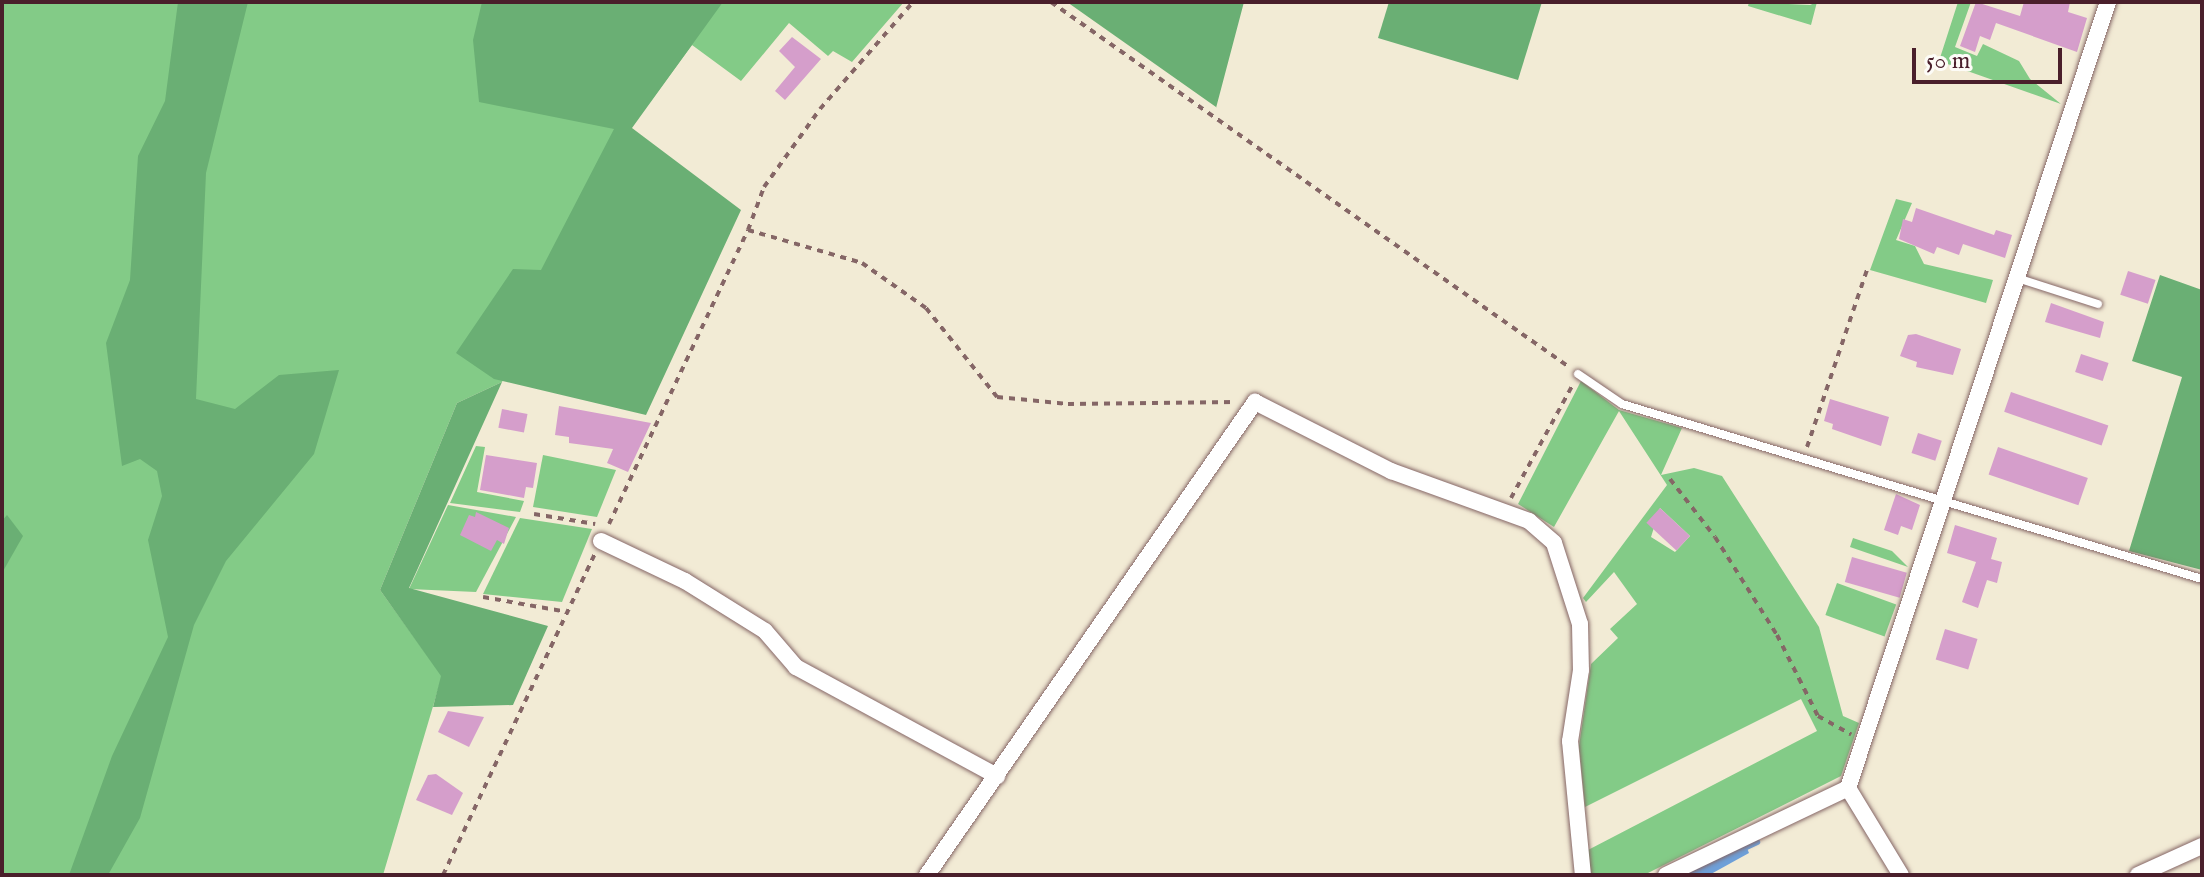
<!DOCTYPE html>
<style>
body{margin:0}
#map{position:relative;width:2204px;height:877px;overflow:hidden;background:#f2ebd5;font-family:"IM FELL English",serif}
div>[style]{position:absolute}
.green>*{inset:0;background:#83cb87;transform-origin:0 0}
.forest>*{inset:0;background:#6aaf74}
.water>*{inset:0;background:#6ea0d9}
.stream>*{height:6px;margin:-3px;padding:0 3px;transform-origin:3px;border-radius:3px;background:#6ea0d9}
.building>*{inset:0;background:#d59ecb;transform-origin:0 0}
.path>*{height:4px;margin-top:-2px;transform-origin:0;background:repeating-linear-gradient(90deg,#856666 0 6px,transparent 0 12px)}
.roads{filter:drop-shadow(0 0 2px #856666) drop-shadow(0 0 2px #856666)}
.lane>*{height:8px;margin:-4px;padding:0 4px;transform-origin:4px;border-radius:4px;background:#fff}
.street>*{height:16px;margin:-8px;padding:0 8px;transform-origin:8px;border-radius:8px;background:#fff}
span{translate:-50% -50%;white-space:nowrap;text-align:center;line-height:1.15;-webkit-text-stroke:7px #fdfcf7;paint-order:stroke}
.frame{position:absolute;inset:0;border:4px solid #4a1f2b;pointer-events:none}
.scale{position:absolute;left:1912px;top:48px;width:150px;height:36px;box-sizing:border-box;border:4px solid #4a1f2b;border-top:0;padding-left:10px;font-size:24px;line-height:28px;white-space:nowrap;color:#4a1f2b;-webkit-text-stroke:6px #fdfcf7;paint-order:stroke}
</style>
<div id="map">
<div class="green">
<i style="clip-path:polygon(2px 2px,904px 2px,852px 62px,833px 51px,828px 56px,789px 23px,741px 81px,692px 45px,631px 128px,502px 382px,457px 403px,380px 590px,442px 676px,383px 875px,2px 875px)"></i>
<i style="clip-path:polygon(1749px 2px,1810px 5px,1817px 2px,1811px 25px,1748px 6px)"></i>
<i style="clip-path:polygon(1958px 2px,1971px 2px,1955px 47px,1977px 56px,1983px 44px,2019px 61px,2030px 79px,2061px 104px,1939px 61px)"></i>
<i style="clip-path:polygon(1896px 199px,1912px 203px,1896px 240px,1915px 246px,1924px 264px,1993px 280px,1986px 303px,1870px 270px)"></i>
<i style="clip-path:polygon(evenodd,1581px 381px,1619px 410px,1682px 428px,1661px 475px,1694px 468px,1722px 476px,1819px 627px,1843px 716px,1859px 723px,1841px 776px,1644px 875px,1591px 875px,1588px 850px,1817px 731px,1801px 699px,1585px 807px,1579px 746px,1591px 664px,1618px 638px,1610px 629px,1637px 604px,1614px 572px,1586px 602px,1583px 598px,1667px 485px,1619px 411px,1554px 527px,1518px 504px,1581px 381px,1660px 508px,1690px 536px,1675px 552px,1651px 537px,1660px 508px)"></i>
<i style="clip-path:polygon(476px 446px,485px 447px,477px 492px,524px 501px,520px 512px,450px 503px)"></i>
<i style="clip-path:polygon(543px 455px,616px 470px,597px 517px,533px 507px)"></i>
<i style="clip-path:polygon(448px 505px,516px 517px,476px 592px,409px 589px)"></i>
<i style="clip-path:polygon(520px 518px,592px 529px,562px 602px,483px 594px)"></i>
<i style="clip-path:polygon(1853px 538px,1892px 551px,1908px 567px,1850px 547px)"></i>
<i style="left:1837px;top:583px;width:63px;height:34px;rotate:20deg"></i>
</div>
<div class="forest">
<i style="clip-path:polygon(178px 2px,248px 2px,206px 173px,196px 399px,235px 409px,279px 375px,339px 370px,314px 454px,226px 561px,194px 625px,140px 818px,108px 875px,69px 875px,112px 756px,168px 637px,148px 540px,162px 496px,157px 471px,140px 459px,122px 466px,106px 343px,130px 280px,138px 156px,165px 101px)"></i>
<i style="clip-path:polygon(482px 2px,723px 2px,632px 128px,741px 210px,646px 415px,494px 379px,456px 353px,513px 269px,541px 270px,614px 129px,479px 102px,473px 40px)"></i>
<i style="clip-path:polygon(1067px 2px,1244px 2px,1216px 108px,1216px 107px)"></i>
<i style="clip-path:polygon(1389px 2px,1542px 2px,1518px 80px,1378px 38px)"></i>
<i style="clip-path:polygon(2160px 275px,2202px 290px,2202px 570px,2129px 551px,2182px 377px,2132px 361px)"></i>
<i style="clip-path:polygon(502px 382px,409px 588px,548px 626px,513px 705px,433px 707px,441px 676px,380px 590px,457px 403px)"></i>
<i style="clip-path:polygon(7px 515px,23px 536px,2px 573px,2px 521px)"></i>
</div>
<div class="water">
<i style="clip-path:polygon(1744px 841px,1749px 853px,1711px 874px,1680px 875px)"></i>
</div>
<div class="stream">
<i style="left:1740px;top:850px;width:19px;rotate:-25deg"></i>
</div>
<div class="building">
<i style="clip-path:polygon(1976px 2px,2020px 16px,2024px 2px,2070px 2px,2068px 12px,2087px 18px,2077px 52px,1996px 23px,1990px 40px,1980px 36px,1975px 52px,1960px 46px)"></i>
<i style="clip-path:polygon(792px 37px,821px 59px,785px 100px,775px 91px,795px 67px,779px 51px)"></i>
<i style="clip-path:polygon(1916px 208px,1994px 235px,1996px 230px,2012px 235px,2005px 258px,1963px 244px,1959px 255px,1937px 247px,1934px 254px,1899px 239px,1903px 219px,1912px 222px)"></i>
<i style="left:2128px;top:271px;width:29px;height:25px;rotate:18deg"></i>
<i style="clip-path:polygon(2051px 303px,2104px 322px,2100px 338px,2045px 322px)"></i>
<i style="clip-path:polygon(1916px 334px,1961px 349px,1953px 375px,1916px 367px,1917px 362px,1900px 356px,1908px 335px)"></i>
<i style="left:2081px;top:354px;width:29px;height:19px;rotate:18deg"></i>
<i style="left:2011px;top:392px;width:103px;height:21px;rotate:19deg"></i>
<i style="clip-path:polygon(1830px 399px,1889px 417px,1881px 446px,1832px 429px,1833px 424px,1824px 421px)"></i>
<i style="clip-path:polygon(559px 406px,651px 423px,628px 472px,607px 463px,613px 449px,569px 443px,569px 437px,555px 435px)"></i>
<i style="left:502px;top:409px;width:26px;height:19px;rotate:11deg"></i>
<i style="left:1918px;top:433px;width:25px;height:21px;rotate:18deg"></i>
<i style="left:1998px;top:447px;width:95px;height:29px;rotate:19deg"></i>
<i style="clip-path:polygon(486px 455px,537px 463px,533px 488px,526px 487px,524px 498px,480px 490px)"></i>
<i style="clip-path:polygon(1896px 494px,1920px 505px,1912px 530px,1901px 526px,1898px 535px,1884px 530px)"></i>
<i style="left:1660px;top:508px;width:41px;height:20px;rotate:43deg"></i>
<i style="clip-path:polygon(476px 512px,509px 528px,504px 544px,497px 540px,491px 551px,460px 535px,469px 515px,475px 517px)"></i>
<i style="clip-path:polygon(1955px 525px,1997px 538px,1991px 559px,2002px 562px,1997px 583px,1987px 580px,1978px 608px,1962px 602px,1976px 562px,1947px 553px)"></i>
<i style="left:1852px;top:557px;width:57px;height:26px;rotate:16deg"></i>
<i style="left:1945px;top:629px;width:34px;height:32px;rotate:17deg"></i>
<i style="clip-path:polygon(448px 711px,484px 717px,469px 747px,438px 732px)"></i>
<i style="clip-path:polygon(436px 774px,463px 793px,452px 815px,416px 800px,428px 775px)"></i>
</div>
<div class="path">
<i style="left:1051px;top:2px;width:634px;rotate:35.17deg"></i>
<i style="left:748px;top:230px;width:119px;rotate:16.1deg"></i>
<i style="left:862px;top:263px;width:78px;rotate:35.1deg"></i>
<i style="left:926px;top:308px;width:114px;rotate:51.4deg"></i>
<i style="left:997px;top:397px;width:71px;rotate:5.6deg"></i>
<i style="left:1068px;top:404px;width:168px;rotate:-0.7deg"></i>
<i style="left:1807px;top:447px;width:190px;rotate:-71.3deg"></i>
<i style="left:1670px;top:479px;width:73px;rotate:52.2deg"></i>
<i style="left:1715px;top:537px;width:116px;rotate:57.7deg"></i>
<i style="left:1777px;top:635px;width:91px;rotate:63.2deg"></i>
<i style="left:1818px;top:716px;width:38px;rotate:29deg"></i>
<i style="left:1511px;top:498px;width:128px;rotate:-61.4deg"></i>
<i style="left:534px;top:514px;width:62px;rotate:9.3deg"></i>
<i style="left:609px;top:524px;width:325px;rotate:-64.7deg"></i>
<i style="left:748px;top:230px;width:46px;rotate:-69.6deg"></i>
<i style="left:764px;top:187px;width:96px;rotate:-54.3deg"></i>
<i style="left:820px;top:109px;width:142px;rotate:-49deg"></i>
<i style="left:483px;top:597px;width:86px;rotate:10deg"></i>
<i style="left:443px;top:875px;width:355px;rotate:-64.7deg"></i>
</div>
<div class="roads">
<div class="lane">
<i style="left:2017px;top:278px;width:85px;rotate:17.8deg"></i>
<i style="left:1578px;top:374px;width:53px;rotate:34.3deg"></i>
<i style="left:1622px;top:404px;width:606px;rotate:16.79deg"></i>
</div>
<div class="street">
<i style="left:601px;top:541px;width:93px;rotate:25.5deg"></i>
<i style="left:685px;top:581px;width:94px;rotate:32deg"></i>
<i style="left:765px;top:631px;width:48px;rotate:49.3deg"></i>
<i style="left:796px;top:667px;width:229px;rotate:28.5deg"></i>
<i style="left:1848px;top:788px;width:102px;rotate:58.7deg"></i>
<i style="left:927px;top:875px;width:576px;rotate:-55.26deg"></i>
<i style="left:1255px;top:402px;width:153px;rotate:26.9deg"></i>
<i style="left:1391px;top:471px;width:147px;rotate:19.9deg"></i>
<i style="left:1529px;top:521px;width:33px;rotate:41deg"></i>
<i style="left:1554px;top:543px;width:85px;rotate:72.2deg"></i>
<i style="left:1580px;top:624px;width:46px;rotate:88.8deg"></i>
<i style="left:1581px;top:670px;width:72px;rotate:98.8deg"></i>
<i style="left:1570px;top:741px;width:135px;rotate:84.5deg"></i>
<i style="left:1666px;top:875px;width:202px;rotate:-25.5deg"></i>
<i style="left:1848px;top:788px;width:828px;rotate:-71.7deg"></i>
<i style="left:2138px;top:875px;width:70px;rotate:-24.4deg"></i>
</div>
</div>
<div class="frame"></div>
<div class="scale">50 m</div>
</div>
